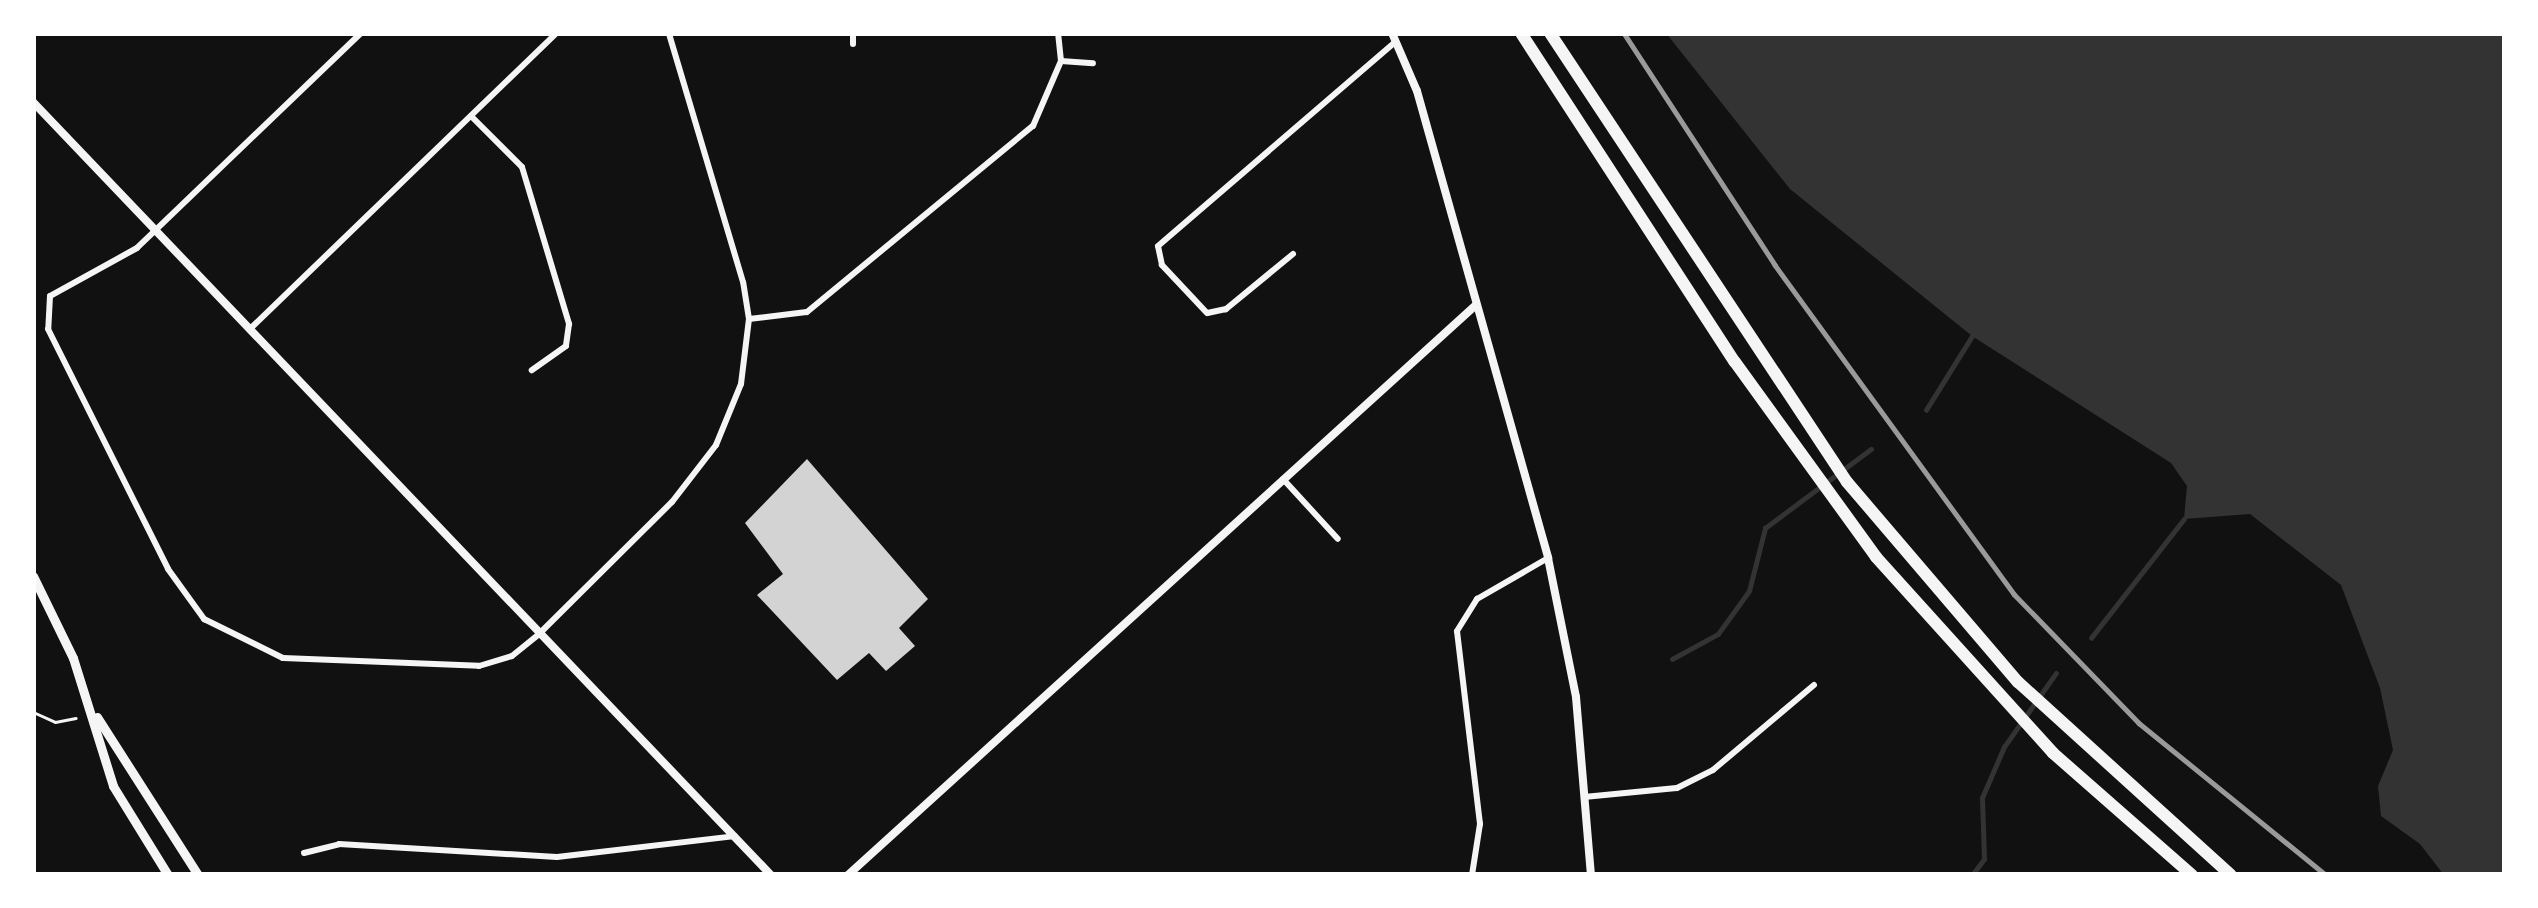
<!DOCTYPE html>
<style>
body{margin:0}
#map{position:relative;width:2538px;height:908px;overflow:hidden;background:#111;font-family:"Fira Sans",sans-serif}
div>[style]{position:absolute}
.water>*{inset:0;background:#333}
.stream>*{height:4.5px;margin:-2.25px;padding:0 2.25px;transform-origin:2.25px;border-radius:2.25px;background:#333}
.building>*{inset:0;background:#d3d3d3}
.path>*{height:3px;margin:-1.5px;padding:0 1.5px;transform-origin:1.5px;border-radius:1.5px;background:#f5f5f5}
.minor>*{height:6px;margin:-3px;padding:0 3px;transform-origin:3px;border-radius:3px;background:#f5f5f5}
.tertiary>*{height:8px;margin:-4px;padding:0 4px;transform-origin:4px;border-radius:4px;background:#f5f5f5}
.secondary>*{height:9px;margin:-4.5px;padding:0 4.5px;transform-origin:4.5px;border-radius:4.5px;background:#f5f5f5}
.motorway>*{height:12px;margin:-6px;padding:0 6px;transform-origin:6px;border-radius:6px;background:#f5f5f5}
.rail>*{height:4.5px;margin:-2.25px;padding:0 2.25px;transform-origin:2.25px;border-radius:2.25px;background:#9a9a9a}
span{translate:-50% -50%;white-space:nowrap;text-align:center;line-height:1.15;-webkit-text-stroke:12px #fff;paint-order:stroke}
.frame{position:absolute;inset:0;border:36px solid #fff;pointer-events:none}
</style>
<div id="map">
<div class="water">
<i style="clip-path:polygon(1666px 33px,2505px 33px,2505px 875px,2444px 875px,2420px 844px,2381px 816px,2378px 786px,2393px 750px,2380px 688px,2341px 585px,2250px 514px,2184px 519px,2187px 486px,2171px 463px,1972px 336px,1790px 189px)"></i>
</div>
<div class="stream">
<i style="left:1926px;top:410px;width:87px;rotate:-58.1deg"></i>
<i style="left:2091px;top:638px;width:151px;rotate:-52deg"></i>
<i style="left:1672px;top:659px;width:52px;rotate:-28.5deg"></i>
<i style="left:1718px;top:634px;width:53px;rotate:-54.2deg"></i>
<i style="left:1749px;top:591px;width:65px;rotate:-75.7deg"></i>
<i style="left:1765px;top:528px;width:132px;rotate:-36.7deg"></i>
<i style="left:1972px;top:875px;width:20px;rotate:-53deg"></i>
<i style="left:1984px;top:859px;width:61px;rotate:-91.9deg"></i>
<i style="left:1982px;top:798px;width:56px;rotate:-66.7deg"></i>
<i style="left:2004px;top:747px;width:90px;rotate:-54.9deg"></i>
</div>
<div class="building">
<i style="clip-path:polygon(807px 459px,928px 599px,899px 628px,915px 646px,886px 671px,869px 653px,837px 680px,757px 595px,783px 574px,745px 523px)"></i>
</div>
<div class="path">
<i style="left:33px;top:712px;width:24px;rotate:24deg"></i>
<i style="left:55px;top:722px;width:21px;rotate:-11deg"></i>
</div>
<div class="minor">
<i style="left:361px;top:33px;width:310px;rotate:136.2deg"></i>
<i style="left:137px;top:248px;width:99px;rotate:151.1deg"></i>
<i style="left:50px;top:296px;width:33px;rotate:93deg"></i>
<i style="left:48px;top:329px;width:268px;rotate:63.4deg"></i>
<i style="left:168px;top:569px;width:62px;rotate:54.2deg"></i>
<i style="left:204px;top:619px;width:88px;rotate:26.3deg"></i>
<i style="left:283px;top:658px;width:196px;rotate:2.3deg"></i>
<i style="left:479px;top:666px;width:34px;rotate:-17deg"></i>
<i style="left:512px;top:656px;width:36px;rotate:-39deg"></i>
<i style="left:540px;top:633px;width:186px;rotate:-44.8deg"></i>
<i style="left:672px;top:502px;width:72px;rotate:-52.3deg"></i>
<i style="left:716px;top:445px;width:66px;rotate:-67.7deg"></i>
<i style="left:741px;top:384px;width:65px;rotate:-83deg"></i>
<i style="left:749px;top:319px;width:37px;rotate:-99deg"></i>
<i style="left:743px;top:282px;width:260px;rotate:-106.6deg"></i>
<i style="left:853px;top:33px;width:11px;rotate:90deg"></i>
<i style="left:1061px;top:61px;width:32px;rotate:4deg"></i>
<i style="left:471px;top:116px;width:72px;rotate:45deg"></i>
<i style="left:522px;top:167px;width:164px;rotate:73.3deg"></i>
<i style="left:569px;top:324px;width:22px;rotate:98deg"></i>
<i style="left:566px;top:346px;width:42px;rotate:144.8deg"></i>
<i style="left:1293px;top:254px;width:87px;rotate:140.6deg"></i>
<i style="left:1226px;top:309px;width:19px;rotate:168deg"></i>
<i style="left:1207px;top:313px;width:66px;rotate:-133.2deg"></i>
<i style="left:1162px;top:265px;width:19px;rotate:-102deg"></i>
<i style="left:1158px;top:246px;width:314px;rotate:-40.7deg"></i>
<i style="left:749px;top:319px;width:58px;rotate:-6.9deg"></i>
<i style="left:807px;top:312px;width:293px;rotate:-39.5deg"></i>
<i style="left:1033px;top:126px;width:71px;rotate:-66.7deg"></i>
<i style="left:1061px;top:61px;width:28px;rotate:-96deg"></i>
<i style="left:250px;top:329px;width:426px;rotate:-44deg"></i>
<i style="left:1283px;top:479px;width:81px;rotate:47.5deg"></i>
<i style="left:1584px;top:797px;width:93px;rotate:-5.5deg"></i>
<i style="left:1677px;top:788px;width:40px;rotate:-26.6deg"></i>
<i style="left:1713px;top:770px;width:132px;rotate:-40.1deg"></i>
<i style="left:304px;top:853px;width:36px;rotate:-14deg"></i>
<i style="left:339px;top:844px;width:218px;rotate:3.4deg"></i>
<i style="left:557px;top:857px;width:179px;rotate:-6.7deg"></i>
<i style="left:1472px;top:875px;width:52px;rotate:-81.1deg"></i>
<i style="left:1480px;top:824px;width:194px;rotate:-96.8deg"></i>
<i style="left:1457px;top:631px;width:38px;rotate:-58deg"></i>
<i style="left:1477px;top:599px;width:82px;rotate:-30deg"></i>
</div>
<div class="tertiary">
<i style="left:1392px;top:33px;width:63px;rotate:66.7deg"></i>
<i style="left:1417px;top:91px;width:485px;rotate:74.3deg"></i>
<i style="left:1548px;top:558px;width:142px;rotate:78.6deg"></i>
<i style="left:1576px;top:697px;width:179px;rotate:85.2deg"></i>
<i style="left:33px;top:102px;width:1069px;rotate:46.33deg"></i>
<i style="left:848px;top:875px;width:848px;rotate:-42.23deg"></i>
</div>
<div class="secondary">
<i style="left:33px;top:576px;width:91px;rotate:64deg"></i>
<i style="left:73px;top:658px;width:134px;rotate:72.6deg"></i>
<i style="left:113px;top:786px;width:105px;rotate:58.3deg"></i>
<i style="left:97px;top:717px;width:188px;rotate:57.4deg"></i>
</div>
<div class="motorway">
<i style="left:1521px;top:33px;width:392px;rotate:57deg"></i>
<i style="left:1735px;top:362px;width:241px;rotate:54.1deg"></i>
<i style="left:1876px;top:557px;width:264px;rotate:47.9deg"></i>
<i style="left:2053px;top:753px;width:185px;rotate:41.3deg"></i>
<i style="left:1550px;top:33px;width:538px;rotate:56.52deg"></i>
<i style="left:1847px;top:482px;width:263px;rotate:49.5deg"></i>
<i style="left:2018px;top:682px;width:287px;rotate:42.2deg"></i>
</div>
<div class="rail">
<i style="left:1624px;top:33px;width:277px;rotate:56.9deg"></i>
<i style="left:1775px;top:265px;width:407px;rotate:54deg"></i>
<i style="left:2014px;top:594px;width:180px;rotate:45.9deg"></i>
<i style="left:2139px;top:723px;width:241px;rotate:39.1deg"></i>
</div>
<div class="frame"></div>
</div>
